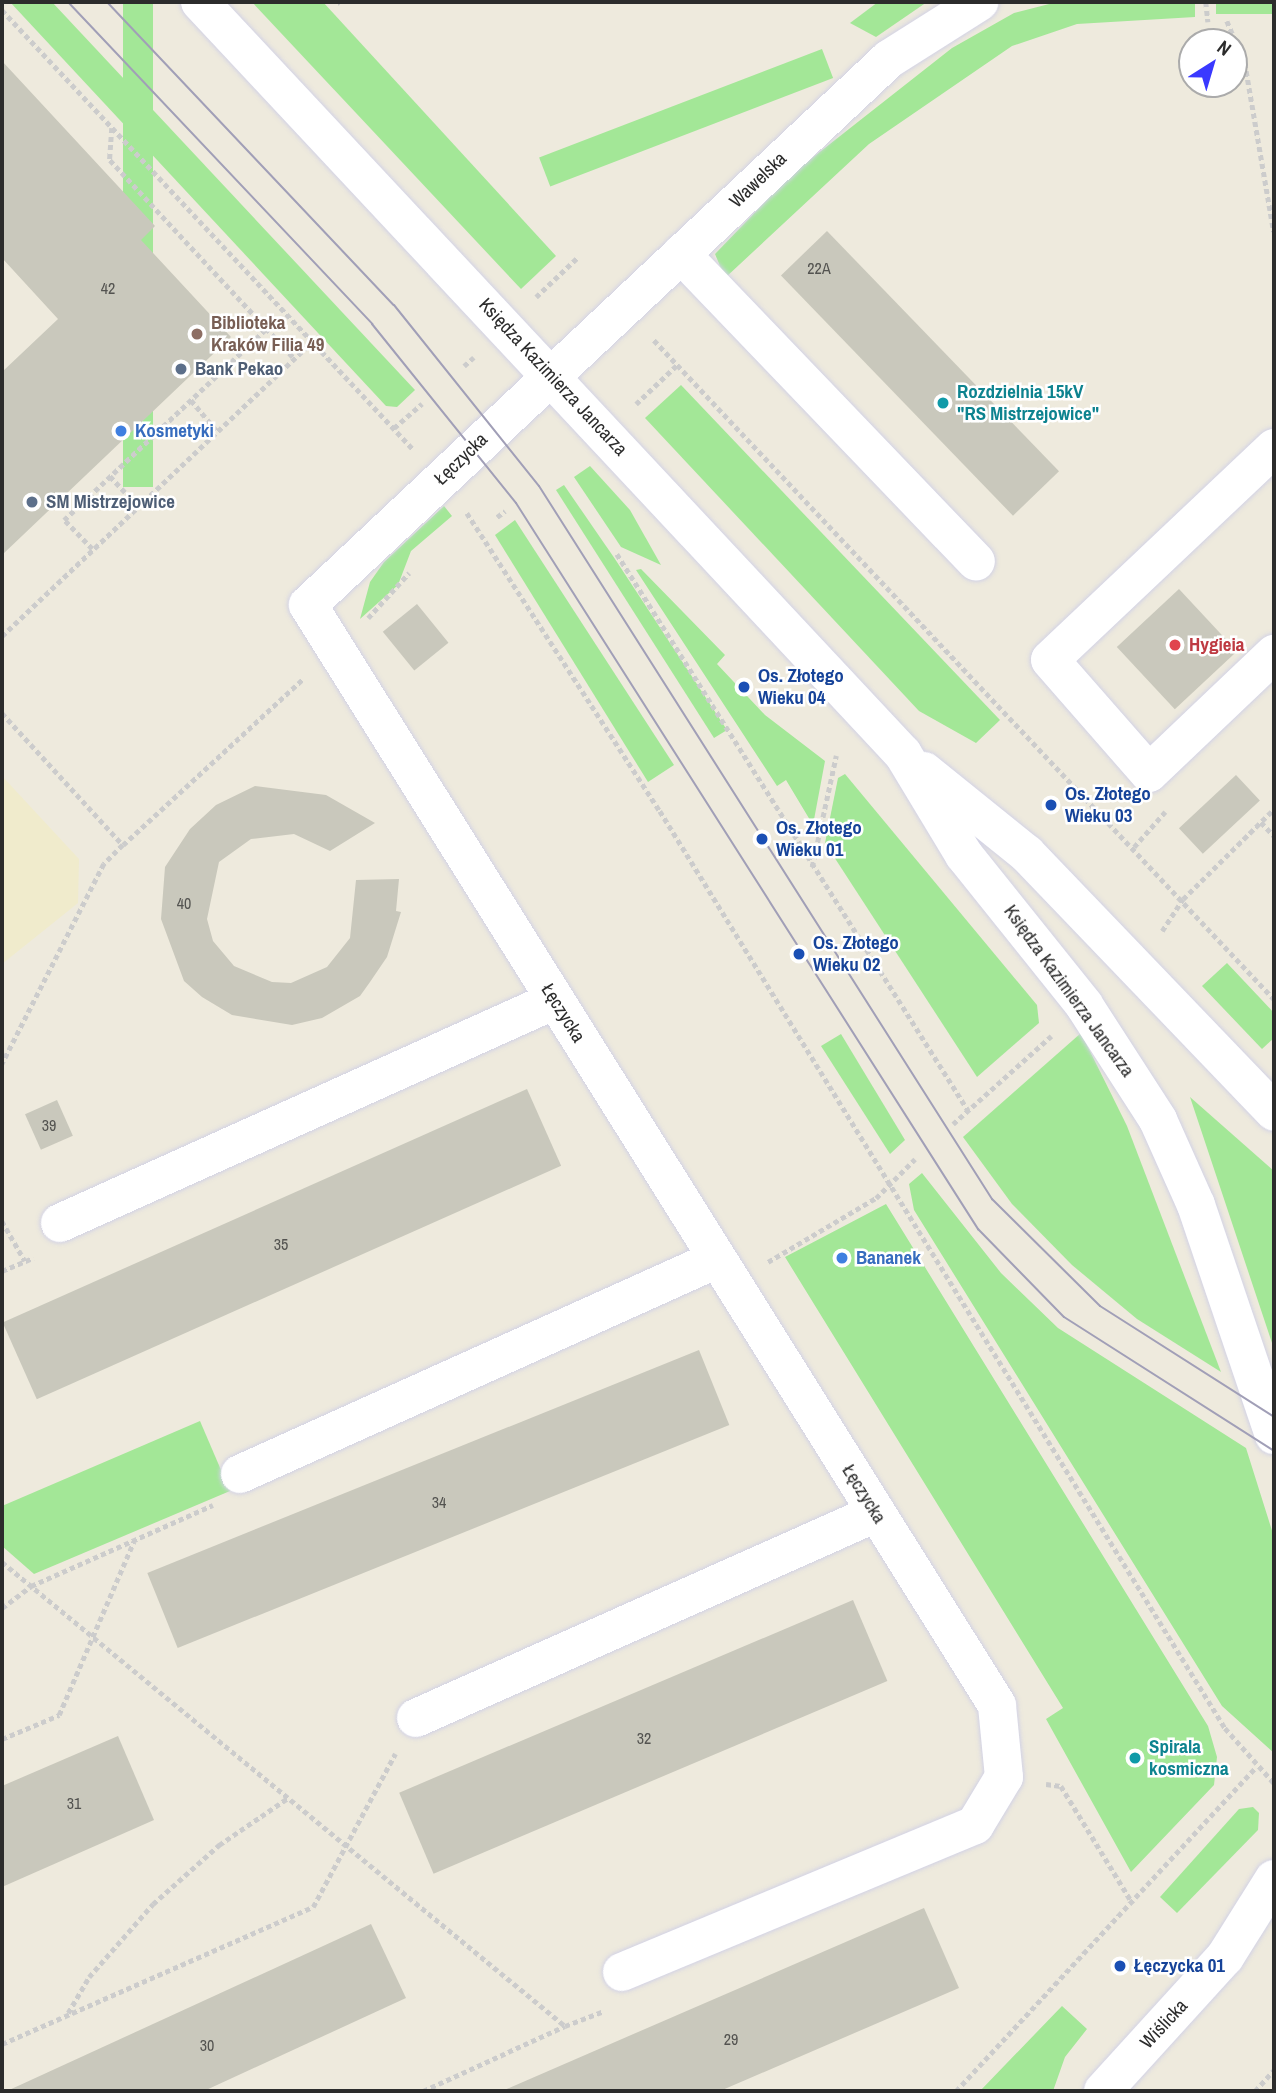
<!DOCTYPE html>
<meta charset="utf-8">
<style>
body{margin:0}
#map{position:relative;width:1276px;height:2093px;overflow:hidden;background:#eeeadd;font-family:"Archivo Narrow",sans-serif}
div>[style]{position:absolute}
.education>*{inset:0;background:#f0ebcc}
.green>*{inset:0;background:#a3e797;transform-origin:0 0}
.building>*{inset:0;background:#c9c8bc;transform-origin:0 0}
.path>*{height:4.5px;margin-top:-2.25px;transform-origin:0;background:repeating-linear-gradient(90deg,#ccc 0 5px,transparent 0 8.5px)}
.roads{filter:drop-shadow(0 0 2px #d2d2e5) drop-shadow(0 0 2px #d2d2e5)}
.minor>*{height:38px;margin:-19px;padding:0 19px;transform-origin:19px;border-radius:19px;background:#fff}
.tram>*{height:2px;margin:-1px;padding:0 1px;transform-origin:1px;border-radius:1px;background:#a19fb7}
.dots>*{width:19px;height:19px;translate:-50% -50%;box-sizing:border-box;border:4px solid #fff;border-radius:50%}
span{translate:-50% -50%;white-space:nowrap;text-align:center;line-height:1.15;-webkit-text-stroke:5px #fff;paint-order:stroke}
.number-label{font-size:16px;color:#535350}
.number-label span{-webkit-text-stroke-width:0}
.street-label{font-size:19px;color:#2c2c2c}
.education-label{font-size:19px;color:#785e54;font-weight:700}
.left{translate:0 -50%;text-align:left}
.service-label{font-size:19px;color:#4e5e75;font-weight:700}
.culture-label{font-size:19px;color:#0d838f;font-weight:700}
.shop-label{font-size:19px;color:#366cbe;font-weight:700}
.health-label{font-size:19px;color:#be3a42;font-weight:700}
.transit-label{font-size:19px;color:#164399;font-weight:700}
.frame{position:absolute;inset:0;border:4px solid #2c2c2c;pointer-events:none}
.north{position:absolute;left:1178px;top:28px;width:70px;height:70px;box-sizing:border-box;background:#fff;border:2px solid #ababab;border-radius:50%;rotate:37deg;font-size:19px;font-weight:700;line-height:28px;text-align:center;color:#2c2c2c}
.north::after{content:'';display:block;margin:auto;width:24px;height:32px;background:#3a39ff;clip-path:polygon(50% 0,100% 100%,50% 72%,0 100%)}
</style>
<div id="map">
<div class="education">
<i style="clip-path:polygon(2px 776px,79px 859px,78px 903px,2px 964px)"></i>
</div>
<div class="green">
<i style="clip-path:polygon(10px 2px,52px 2px,415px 390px,397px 407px,386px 406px)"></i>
<i style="left:123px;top:2px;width:30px;height:485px"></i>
<i style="clip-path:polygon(252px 2px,323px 2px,556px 256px,521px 289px)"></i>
<i style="clip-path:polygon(878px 2px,927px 2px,876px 37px,850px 23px)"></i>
<i style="clip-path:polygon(1057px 2px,1195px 2px,1195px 17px,1077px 24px,1012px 46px,869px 144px,725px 278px,715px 254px,793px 173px,952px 48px,1014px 13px)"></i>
<i style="left:1216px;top:2px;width:58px;height:12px"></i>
<i style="left:822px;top:49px;width:31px;height:303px;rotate:69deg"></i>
<i style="clip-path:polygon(681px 385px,1000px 720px,976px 743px,919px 711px,645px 418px)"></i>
<i style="clip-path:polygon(590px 466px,630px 510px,661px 565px,621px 547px,574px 477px)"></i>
<i style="clip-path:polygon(564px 485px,615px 559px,727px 730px,714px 738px,556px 490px)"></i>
<i style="clip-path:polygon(444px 506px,452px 516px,411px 551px,398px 585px,360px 619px,370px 582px,384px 562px)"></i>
<i style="clip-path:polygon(515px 520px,674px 765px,648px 782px,495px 535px)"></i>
<i style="clip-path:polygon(641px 569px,725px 655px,717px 664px,765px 715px,825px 761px,813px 825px,786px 780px,777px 786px,636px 570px)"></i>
<i style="clip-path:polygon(845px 774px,1037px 1005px,1039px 1023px,977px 1077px,825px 843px,838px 778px)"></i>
<i style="clip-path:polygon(1227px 963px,1274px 1013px,1274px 1038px,1262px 1049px,1202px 986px)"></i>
<i style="clip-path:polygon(1081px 1033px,1127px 1126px,1221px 1372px,1137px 1319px,1072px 1265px,1012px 1204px,963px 1137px)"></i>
<i style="clip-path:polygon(841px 1034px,905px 1140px,890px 1154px,821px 1046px)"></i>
<i style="clip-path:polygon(1190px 1097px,1274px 1171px,1273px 1346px)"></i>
<i style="clip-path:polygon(922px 1173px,1001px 1273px,1058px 1328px,1246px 1448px,1274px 1537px,1274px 1753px,1222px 1706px,914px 1210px,909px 1184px)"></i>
<i style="clip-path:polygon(886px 1204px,1208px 1726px,1217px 1757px,1214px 1785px,1131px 1872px,1046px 1719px,1063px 1708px,785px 1257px)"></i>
<i style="clip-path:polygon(200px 1421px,230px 1491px,34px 1574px,2px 1546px,2px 1506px)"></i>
<i style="clip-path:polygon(1253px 1807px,1259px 1813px,1258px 1830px,1177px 1913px,1160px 1897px,1239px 1809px)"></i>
<i style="clip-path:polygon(1062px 2006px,1087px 2029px,1065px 2057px,1053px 2091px,980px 2091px)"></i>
</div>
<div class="building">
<i style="clip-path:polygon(2px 61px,155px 226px,141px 240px,231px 337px,2px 555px,2px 372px,58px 319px,2px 258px)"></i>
<i style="left:827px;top:231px;width:334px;height:64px;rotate:46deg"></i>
<i style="left:1179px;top:589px;width:85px;height:85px;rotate:47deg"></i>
<i style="left:417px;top:604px;width:50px;height:44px;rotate:51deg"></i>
<i style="left:1236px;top:775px;width:35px;height:78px;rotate:47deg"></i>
<i style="clip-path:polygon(255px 786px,326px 795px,375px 823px,330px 851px,294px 834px,251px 839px,219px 862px,207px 919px,213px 941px,234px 966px,272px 982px,291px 983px,327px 967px,350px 938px,356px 880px,399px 879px,396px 911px,401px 912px,387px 957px,370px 982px,360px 996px,322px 1018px,292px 1025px,232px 1015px,202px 997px,184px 981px,161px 919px,165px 867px,190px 829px,216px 805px)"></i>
<i style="left:527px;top:1089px;width:84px;height:574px;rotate:66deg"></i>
<i style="left:57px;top:1100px;width:39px;height:35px;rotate:66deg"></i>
<i style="left:699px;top:1350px;width:81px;height:595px;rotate:68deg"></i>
<i style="left:853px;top:1600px;width:88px;height:493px;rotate:67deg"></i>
<i style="clip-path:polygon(118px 1736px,154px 1820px,2px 1887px,2px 1786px)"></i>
<i style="clip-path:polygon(924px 1908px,959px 1988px,720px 2091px,502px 2091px)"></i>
<i style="clip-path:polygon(371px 1924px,406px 1998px,204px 2091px,7px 2091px)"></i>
</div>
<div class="path">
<i style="left:1206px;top:2px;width:20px;rotate:84deg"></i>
<i style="left:337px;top:3px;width:2px;rotate:-27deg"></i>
<i style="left:2px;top:10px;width:601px;rotate:46.89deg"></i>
<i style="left:1227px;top:21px;width:46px;rotate:66.8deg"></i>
<i style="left:1245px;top:63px;width:171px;rotate:80.3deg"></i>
<i style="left:112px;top:128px;width:32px;rotate:94deg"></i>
<i style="left:110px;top:160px;width:270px;rotate:47.1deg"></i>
<i style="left:536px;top:297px;width:57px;rotate:-43.6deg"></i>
<i style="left:654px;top:340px;width:905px;rotate:46.75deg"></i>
<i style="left:464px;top:366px;width:13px;rotate:-42deg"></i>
<i style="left:191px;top:400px;width:40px;rotate:50deg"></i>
<i style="left:636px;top:404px;width:57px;rotate:-43.6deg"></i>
<i style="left:394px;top:428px;width:37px;rotate:-41deg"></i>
<i style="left:110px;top:476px;width:41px;rotate:47deg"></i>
<i style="left:467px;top:513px;width:355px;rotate:57.1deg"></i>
<i style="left:660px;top:811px;width:1077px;rotate:58.36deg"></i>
<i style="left:1225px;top:1728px;width:74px;rotate:48.3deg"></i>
<i style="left:497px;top:517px;width:10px;rotate:-37deg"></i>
<i style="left:92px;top:549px;width:40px;rotate:-134deg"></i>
<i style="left:64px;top:520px;width:279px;rotate:-43.4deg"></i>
<i style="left:617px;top:554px;width:658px;rotate:57.74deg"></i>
<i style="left:368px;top:618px;width:61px;rotate:-47.7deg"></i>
<i style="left:2px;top:636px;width:430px;rotate:-43.5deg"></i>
<i style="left:2px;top:713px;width:179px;rotate:47.5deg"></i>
<i style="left:123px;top:845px;width:27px;rotate:135deg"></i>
<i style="left:104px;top:864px;width:225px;rotate:117deg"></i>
<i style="left:1261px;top:822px;width:19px;rotate:47deg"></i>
<i style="left:123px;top:845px;width:245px;rotate:-42.7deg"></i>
<i style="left:1134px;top:847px;width:47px;rotate:-48.5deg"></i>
<i style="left:812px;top:867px;width:114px;rotate:-77.8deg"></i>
<i style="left:1162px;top:931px;width:38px;rotate:-57deg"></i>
<i style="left:1183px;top:899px;width:128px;rotate:-44.7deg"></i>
<i style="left:953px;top:1124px;width:132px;rotate:-41.9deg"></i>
<i style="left:2px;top:1221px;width:46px;rotate:60.1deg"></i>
<i style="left:768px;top:1262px;width:126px;rotate:-30.7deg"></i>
<i style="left:876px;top:1198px;width:55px;rotate:-45deg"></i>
<i style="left:2px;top:1271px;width:34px;rotate:-23deg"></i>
<i style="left:2px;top:1562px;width:730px;rotate:39.49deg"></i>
<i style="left:565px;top:2026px;width:40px;rotate:-21deg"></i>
<i style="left:2px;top:1608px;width:36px;rotate:-37deg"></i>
<i style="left:31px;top:1586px;width:199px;rotate:-24deg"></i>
<i style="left:2px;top:1739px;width:62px;rotate:-22.8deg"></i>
<i style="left:59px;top:1715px;width:189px;rotate:-66.7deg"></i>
<i style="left:1046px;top:1784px;width:15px;rotate:8deg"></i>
<i style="left:1061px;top:1786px;width:138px;rotate:58.6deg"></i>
<i style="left:68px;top:2013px;width:42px;rotate:-59.7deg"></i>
<i style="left:89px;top:1977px;width:97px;rotate:-48.8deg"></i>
<i style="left:153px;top:1904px;width:89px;rotate:-41.8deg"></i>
<i style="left:219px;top:1845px;width:83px;rotate:-34.3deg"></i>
<i style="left:2px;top:2044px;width:340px;rotate:-23.8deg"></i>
<i style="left:313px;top:1907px;width:174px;rotate:-61.8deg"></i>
<i style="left:423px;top:2091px;width:156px;rotate:-24.6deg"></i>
<i style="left:956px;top:2091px;width:440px;rotate:-47.2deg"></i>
<i style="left:1255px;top:2091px;width:28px;rotate:-48deg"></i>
</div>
<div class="roads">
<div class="minor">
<i style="left:200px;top:2px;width:1029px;rotate:46.93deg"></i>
<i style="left:903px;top:754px;width:118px;rotate:58.9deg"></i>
<i style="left:964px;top:855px;width:192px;rotate:51.3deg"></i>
<i style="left:1084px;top:1005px;width:137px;rotate:57.2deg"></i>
<i style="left:1158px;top:1120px;width:93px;rotate:65.9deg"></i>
<i style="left:1196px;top:1205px;width:243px;rotate:71.3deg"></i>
<i style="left:681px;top:254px;width:426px;rotate:46.2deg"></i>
<i style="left:1274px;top:448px;width:308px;rotate:136.6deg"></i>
<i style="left:1050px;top:660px;width:150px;rotate:48.8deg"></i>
<i style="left:1149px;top:773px;width:173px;rotate:-43.6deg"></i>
<i style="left:924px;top:771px;width:132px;rotate:38.9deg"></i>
<i style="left:1027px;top:854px;width:357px;rotate:46.2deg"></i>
<i style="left:60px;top:1223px;width:543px;rotate:-24.25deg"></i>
<i style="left:240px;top:1474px;width:523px;rotate:-24.26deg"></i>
<i style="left:416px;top:1718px;width:504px;rotate:-24.02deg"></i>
<i style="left:622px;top:1972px;width:382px;rotate:-22.6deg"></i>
<i style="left:975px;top:1825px;width:56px;rotate:-58.9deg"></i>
<i style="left:1004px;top:1777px;width:72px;rotate:-95.6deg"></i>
<i style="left:997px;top:1705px;width:1298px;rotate:-122.06deg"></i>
<i style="left:308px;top:605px;width:797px;rotate:-43.22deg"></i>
<i style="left:889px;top:59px;width:107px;rotate:-32.3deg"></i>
<i style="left:1103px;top:2091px;width:181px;rotate:-47.7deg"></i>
<i style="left:1225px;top:1957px;width:92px;rotate:-57.9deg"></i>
</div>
</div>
<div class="tram">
<i style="left:68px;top:2px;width:443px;rotate:46.6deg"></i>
<i style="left:372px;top:324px;width:230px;rotate:51.2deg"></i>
<i style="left:516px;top:503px;width:861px;rotate:57.53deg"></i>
<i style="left:978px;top:1229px;width:123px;rotate:45.7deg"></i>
<i style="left:1064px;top:1317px;width:249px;rotate:32.5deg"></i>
<i style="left:107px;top:2px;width:417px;rotate:46.6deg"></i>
<i style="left:394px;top:305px;width:232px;rotate:51.3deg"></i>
<i style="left:539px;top:486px;width:845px;rotate:57.57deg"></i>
<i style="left:992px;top:1199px;width:152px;rotate:44.7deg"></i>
<i style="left:1100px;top:1306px;width:206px;rotate:32.5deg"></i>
</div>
<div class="dots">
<i style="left:197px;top:334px;background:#8d6e63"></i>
<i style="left:181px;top:369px;background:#5c6f8a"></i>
<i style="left:943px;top:403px;background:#0f9aa8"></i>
<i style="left:121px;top:431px;background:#3f7fe0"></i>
<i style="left:32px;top:502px;background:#5c6f8a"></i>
<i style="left:1175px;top:645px;background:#e0444e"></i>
<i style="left:744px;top:687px;background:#1a4fb4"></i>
<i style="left:1051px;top:805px;background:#1a4fb4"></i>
<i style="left:762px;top:839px;background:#1a4fb4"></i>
<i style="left:799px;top:954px;background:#1a4fb4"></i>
<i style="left:842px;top:1258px;background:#3f7fe0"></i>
<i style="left:1135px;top:1758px;background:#0f9aa8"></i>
<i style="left:1120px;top:1966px;background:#1a4fb4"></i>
</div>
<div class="number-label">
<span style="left:819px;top:268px">22A</span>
<span style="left:108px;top:288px">42</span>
<span style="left:184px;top:903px">40</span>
<span style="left:49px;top:1125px">39</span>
<span style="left:281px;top:1244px">35</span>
<span style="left:439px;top:1502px">34</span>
<span style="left:644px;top:1738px">32</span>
<span style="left:74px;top:1803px">31</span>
<span style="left:731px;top:2039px">29</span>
<span style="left:207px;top:2045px">30</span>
</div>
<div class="street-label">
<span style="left:758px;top:180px;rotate:-44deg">Wawelska</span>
<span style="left:553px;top:377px;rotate:47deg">Księdza Kazimierza Jancarza</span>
<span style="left:461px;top:459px;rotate:-44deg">Łęczycka</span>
<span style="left:1069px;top:991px;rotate:54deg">Księdza Kazimierza Jancarza</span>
<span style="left:563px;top:1013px;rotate:58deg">Łęczycka</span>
<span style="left:864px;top:1494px;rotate:58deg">Łęczycka</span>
<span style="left:1164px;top:2024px;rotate:-47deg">Wiślicka</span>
</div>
<div class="education-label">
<span class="left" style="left:211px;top:334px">Biblioteka<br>Kraków Filia 49</span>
</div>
<div class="service-label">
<span class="left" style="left:195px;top:369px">Bank Pekao</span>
<span class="left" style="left:46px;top:502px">SM Mistrzejowice</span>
</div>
<div class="culture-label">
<span class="left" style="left:957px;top:403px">Rozdzielnia 15kV<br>"RS Mistrzejowice"</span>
<span class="left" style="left:1149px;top:1758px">Spirala<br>kosmiczna</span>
</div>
<div class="shop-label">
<span class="left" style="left:135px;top:431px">Kosmetyki</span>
<span class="left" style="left:856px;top:1258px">Bananek</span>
</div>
<div class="health-label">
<span class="left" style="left:1189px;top:645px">Hygieia</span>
</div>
<div class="transit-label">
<span class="left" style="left:758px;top:687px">Os. Złotego<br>Wieku 04</span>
<span class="left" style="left:1065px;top:805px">Os. Złotego<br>Wieku 03</span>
<span class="left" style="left:776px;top:839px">Os. Złotego<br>Wieku 01</span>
<span class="left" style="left:813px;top:954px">Os. Złotego<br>Wieku 02</span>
<span class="left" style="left:1134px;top:1966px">Łęczycka 01</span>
</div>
<div class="frame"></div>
<div class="north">N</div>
</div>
